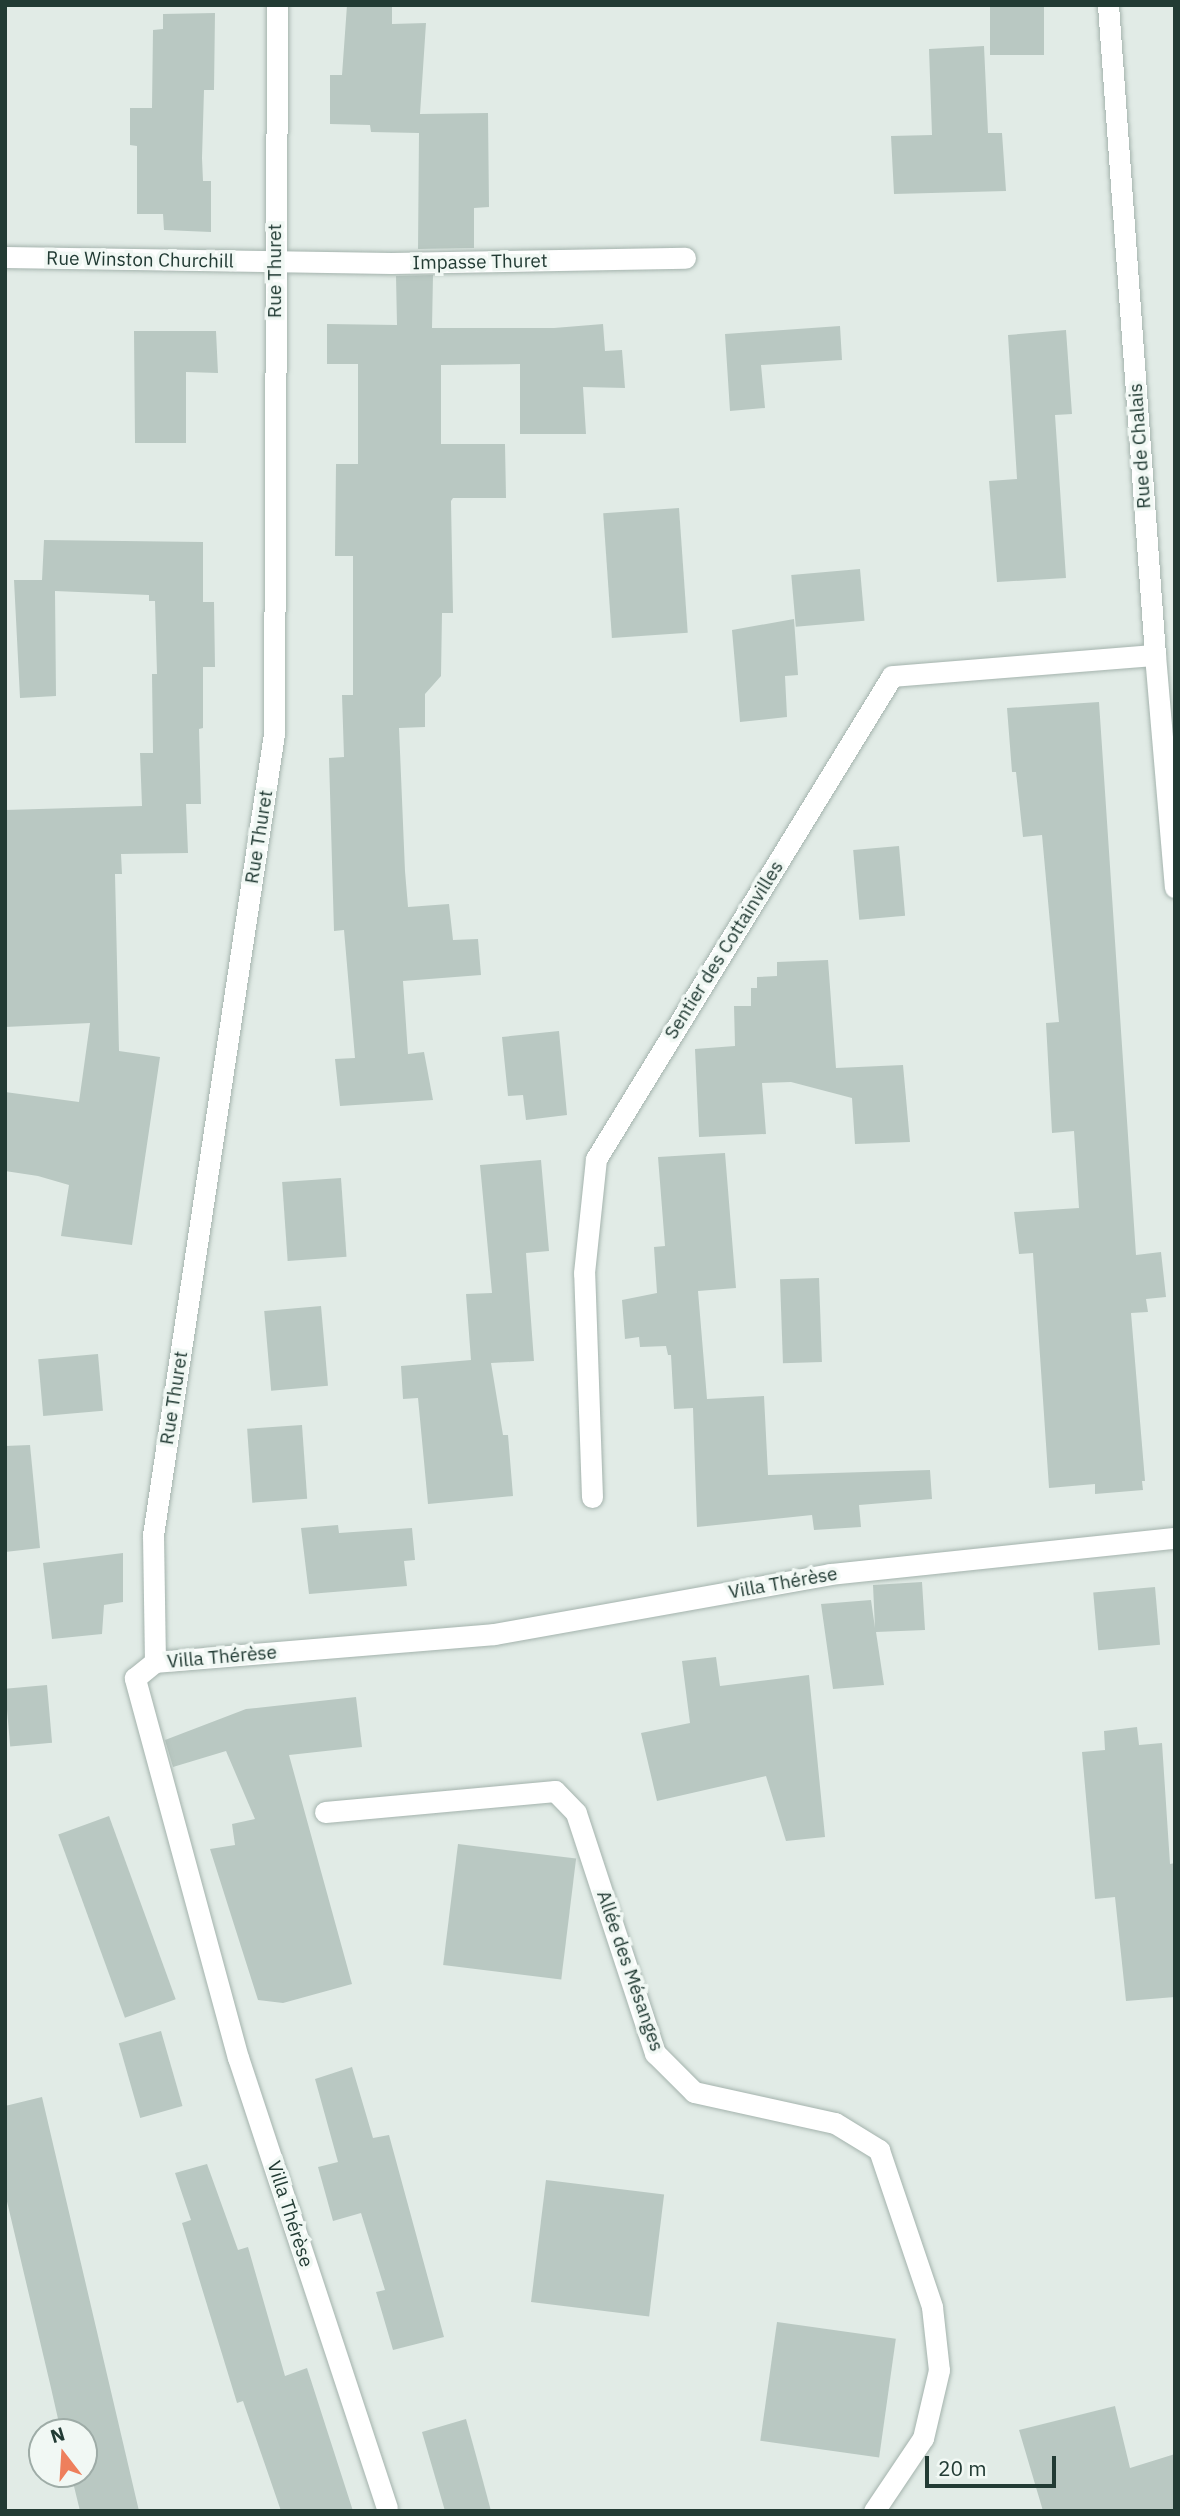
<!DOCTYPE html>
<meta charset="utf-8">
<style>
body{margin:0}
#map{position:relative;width:1180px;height:2516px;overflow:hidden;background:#e1ebe6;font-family:"IBM Plex Sans",sans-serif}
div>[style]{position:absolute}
.building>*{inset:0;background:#b9c8c2;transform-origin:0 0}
.roads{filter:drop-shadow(0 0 2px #a4b3ad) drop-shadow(0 0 2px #a4b3ad)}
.street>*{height:21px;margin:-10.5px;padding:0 10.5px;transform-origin:10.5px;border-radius:10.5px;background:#fff}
span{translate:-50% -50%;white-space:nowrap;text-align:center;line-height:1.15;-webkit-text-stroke:7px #f1f8f4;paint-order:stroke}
.street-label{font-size:19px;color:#223b34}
.frame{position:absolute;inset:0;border:7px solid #223b34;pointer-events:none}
.north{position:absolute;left:28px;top:2418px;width:70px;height:70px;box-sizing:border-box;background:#f1f8f4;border:2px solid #9eaca7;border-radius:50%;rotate:343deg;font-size:19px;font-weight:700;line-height:28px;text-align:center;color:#223b34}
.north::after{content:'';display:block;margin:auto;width:24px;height:32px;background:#ee7f5c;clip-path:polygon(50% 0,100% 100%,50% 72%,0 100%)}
.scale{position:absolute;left:925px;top:2456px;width:131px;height:32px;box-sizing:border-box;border:4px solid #223b34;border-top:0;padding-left:9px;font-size:21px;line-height:24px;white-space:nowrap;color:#223b34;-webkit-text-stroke:5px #f1f8f4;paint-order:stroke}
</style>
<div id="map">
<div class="building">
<i style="clip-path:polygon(347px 5px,392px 5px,392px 24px,426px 23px,420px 114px,488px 113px,489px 207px,474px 208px,474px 248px,418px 249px,419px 133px,371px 132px,370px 125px,330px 124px,330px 75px,342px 75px)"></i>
<i style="left:990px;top:5px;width:54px;height:50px"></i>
<i style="clip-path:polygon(215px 13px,214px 90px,204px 90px,202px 158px,203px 181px,211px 181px,211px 232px,164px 230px,163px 214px,137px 214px,137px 146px,130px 145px,130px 108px,152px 108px,153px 30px,163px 29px,163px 14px)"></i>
<i style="clip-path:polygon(984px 46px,988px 133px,1002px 133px,1006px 191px,894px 194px,891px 136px,932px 135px,929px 49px)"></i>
<i style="clip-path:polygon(433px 275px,432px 328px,554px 328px,603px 324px,605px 351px,622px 350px,625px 388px,583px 387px,586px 434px,520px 434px,520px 364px,441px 365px,441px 444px,505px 444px,506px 498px,453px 498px,451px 501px,453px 613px,442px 613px,441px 676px,425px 694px,425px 727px,399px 728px,405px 871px,408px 907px,449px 904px,453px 940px,478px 939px,481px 975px,403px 981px,408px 1054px,424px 1052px,433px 1100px,340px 1106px,335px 1059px,355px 1058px,344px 930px,334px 931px,329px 758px,344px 757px,342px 695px,353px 695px,353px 556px,335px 556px,336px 464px,358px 464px,358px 364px,327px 364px,327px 324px,397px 325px,396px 276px)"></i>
<i style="clip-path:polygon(840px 326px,842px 360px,761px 365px,765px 408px,730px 411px,725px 334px)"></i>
<i style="clip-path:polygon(1066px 330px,1072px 414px,1055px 415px,1066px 578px,997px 582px,989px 481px,1017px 479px,1008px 335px)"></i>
<i style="clip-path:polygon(134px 331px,216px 331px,218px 373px,186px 372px,186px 443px,135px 443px)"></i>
<i style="left:679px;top:508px;width:125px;height:76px;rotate:86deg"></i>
<i style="clip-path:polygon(44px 540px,203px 542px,203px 602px,214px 602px,215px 667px,203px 667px,203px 728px,199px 729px,201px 804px,186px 804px,188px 853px,121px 854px,122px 874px,115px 874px,119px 1051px,160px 1057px,132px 1245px,61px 1236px,69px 1185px,38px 1176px,5px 1171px,5px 1092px,79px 1102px,90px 1023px,5px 1027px,5px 810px,142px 806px,140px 753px,153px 753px,152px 674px,157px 674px,155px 601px,149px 601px,149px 595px,55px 591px,56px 696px,20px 698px,14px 580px,42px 580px)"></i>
<i style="left:860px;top:569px;width:52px;height:69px;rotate:85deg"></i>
<i style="clip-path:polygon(794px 619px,798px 675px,785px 676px,787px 717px,740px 722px,732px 630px)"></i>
<i style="clip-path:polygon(1099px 702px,1136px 1255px,1161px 1252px,1166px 1297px,1146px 1299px,1148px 1312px,1131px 1313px,1145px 1481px,1142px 1481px,1143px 1490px,1095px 1494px,1095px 1484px,1049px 1488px,1033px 1253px,1019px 1254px,1014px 1212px,1079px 1208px,1074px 1131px,1052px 1133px,1046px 1023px,1059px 1022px,1042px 835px,1023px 837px,1016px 772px,1012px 772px,1007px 708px)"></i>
<i style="left:899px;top:846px;width:70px;height:46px;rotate:85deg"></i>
<i style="clip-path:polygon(828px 960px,836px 1068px,903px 1065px,910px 1142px,855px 1144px,852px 1098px,791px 1082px,762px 1083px,766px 1134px,699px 1137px,695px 1049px,735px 1046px,734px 1006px,751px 1006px,751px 988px,757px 988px,757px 977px,777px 976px,777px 962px)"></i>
<i style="clip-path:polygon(559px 1031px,567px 1115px,526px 1120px,523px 1095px,508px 1096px,502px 1037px)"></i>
<i style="clip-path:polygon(725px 1153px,736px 1288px,698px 1291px,707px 1399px,764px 1396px,768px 1475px,930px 1470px,932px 1499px,859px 1505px,861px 1527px,814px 1530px,812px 1515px,697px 1527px,693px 1408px,674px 1409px,671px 1355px,668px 1355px,666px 1346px,640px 1347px,639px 1337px,625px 1339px,622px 1300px,657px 1293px,654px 1247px,665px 1246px,658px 1157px)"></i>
<i style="clip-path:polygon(541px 1160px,549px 1251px,526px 1253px,534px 1361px,491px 1363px,503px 1435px,508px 1435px,513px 1496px,428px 1504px,418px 1398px,403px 1399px,401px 1366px,471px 1360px,466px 1294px,492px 1293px,480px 1165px)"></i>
<i style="left:341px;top:1178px;width:79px;height:59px;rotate:86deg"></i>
<i style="left:819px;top:1278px;width:84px;height:39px;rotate:88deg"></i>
<i style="left:321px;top:1306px;width:80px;height:57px;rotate:85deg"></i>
<i style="left:98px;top:1354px;width:57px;height:60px;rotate:85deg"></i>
<i style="left:302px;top:1425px;width:74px;height:55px;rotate:86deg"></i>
<i style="clip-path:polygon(30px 1445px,40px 1548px,5px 1552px,5px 1446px)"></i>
<i style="clip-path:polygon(338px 1525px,339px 1533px,412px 1528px,415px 1560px,404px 1561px,407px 1586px,309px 1594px,301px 1528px)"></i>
<i style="clip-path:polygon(123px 1553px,123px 1602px,104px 1605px,102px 1634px,52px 1639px,43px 1563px)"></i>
<i style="clip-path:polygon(922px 1582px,925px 1630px,876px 1632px,884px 1685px,833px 1689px,821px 1604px,871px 1600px,875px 1628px,873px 1585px)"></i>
<i style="left:1155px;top:1587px;width:58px;height:62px;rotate:85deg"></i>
<i style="clip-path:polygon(716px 1657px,720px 1686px,809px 1675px,825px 1837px,786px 1841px,766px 1776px,657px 1801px,641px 1733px,690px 1723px,682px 1661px)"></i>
<i style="left:47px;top:1685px;width:58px;height:42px;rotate:85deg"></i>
<i style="clip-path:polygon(356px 1697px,362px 1747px,289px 1755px,352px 1984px,283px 2003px,258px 2000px,210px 1849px,235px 1845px,232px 1824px,255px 1819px,226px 1751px,173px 1767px,165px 1740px,246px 1709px)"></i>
<i style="clip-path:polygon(1137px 1727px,1139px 1745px,1162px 1743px,1170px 1864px,1175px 1863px,1175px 1997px,1126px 2001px,1115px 1897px,1095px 1899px,1082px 1752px,1105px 1750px,1104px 1731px)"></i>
<i style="left:109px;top:1816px;width:195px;height:54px;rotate:70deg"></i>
<i style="left:458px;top:1844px;width:119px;height:122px;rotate:7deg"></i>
<i style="left:161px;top:2031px;width:78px;height:44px;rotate:74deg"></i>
<i style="clip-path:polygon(352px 2067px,373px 2138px,389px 2135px,444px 2337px,393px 2350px,376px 2292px,385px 2290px,361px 2213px,333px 2221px,318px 2167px,338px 2162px,315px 2079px)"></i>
<i style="clip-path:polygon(42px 2097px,139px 2511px,80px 2511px,71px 2474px,84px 2474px,84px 2432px,61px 2432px,51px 2388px,5px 2193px,5px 2106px)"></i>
<i style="clip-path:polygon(207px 2164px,238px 2250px,248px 2247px,285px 2376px,307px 2368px,353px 2511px,281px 2511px,243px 2401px,237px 2403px,182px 2223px,191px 2220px,175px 2173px)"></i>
<i style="left:546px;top:2180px;width:119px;height:123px;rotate:7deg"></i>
<i style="left:777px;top:2322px;width:120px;height:120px;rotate:8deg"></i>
<i style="clip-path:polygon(1115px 2406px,1130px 2468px,1175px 2454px,1175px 2511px,1043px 2511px,1019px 2430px)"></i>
<i style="clip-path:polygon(466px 2419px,480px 2470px,491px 2511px,445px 2511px,422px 2432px)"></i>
</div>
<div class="roads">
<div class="street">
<i style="left:1108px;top:5px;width:652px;rotate:85.86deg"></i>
<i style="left:1155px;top:655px;width:233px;rotate:85.1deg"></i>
<i style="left:5px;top:257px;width:386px;rotate:0.9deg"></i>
<i style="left:391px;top:263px;width:294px;rotate:-1deg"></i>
<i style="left:592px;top:1497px;width:224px;rotate:-92deg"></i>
<i style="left:584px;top:1273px;width:115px;rotate:-84deg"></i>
<i style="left:596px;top:1159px;width:566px;rotate:-58.5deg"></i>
<i style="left:892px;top:676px;width:264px;rotate:-4.6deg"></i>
<i style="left:155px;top:1662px;width:127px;rotate:-90.9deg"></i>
<i style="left:153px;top:1535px;width:810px;rotate:-81.41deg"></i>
<i style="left:274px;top:734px;width:729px;rotate:-89.76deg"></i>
<i style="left:325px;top:1812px;width:231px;rotate:-5.2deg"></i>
<i style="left:555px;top:1791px;width:30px;rotate:46deg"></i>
<i style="left:576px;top:1813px;width:253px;rotate:71.8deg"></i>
<i style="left:655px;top:2053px;width:55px;rotate:45deg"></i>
<i style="left:694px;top:2092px;width:144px;rotate:12.4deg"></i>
<i style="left:835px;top:2123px;width:52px;rotate:31.5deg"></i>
<i style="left:879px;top:2150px;width:166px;rotate:71.3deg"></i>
<i style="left:932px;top:2307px;width:63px;rotate:83.7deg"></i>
<i style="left:939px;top:2370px;width:70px;rotate:103.2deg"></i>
<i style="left:923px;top:2438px;width:88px;rotate:123.9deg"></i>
<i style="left:387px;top:2508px;width:474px;rotate:-108.3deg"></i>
<i style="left:238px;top:2058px;width:394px;rotate:-105.2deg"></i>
<i style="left:135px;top:1678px;width:26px;rotate:-39deg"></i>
<i style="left:155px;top:1662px;width:340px;rotate:-4.7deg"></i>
<i style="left:494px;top:1634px;width:341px;rotate:-10.1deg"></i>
<i style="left:830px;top:1574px;width:347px;rotate:-6deg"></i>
</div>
</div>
<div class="street-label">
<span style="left:140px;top:260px;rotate:1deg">Rue Winston Churchill</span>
<span style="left:480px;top:262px;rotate:-1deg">Impasse Thuret</span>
<span style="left:275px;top:271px;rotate:-90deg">Rue Thuret</span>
<span style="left:1140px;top:446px;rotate:-94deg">Rue de Chalais</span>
<span style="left:259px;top:837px;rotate:-81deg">Rue Thuret</span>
<span style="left:724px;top:950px;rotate:-58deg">Sentier des Cottainvilles</span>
<span style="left:174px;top:1398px;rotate:-81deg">Rue Thuret</span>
<span style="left:783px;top:1583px;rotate:-10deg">Villa Thérèse</span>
<span style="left:222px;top:1657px;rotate:-5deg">Villa Thérèse</span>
<span style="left:630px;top:1971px;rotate:71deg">Allée des Mésanges</span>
<span style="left:290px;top:2214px;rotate:72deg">Villa Thérèse</span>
</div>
<div class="frame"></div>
<div class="north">N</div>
<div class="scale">20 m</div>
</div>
